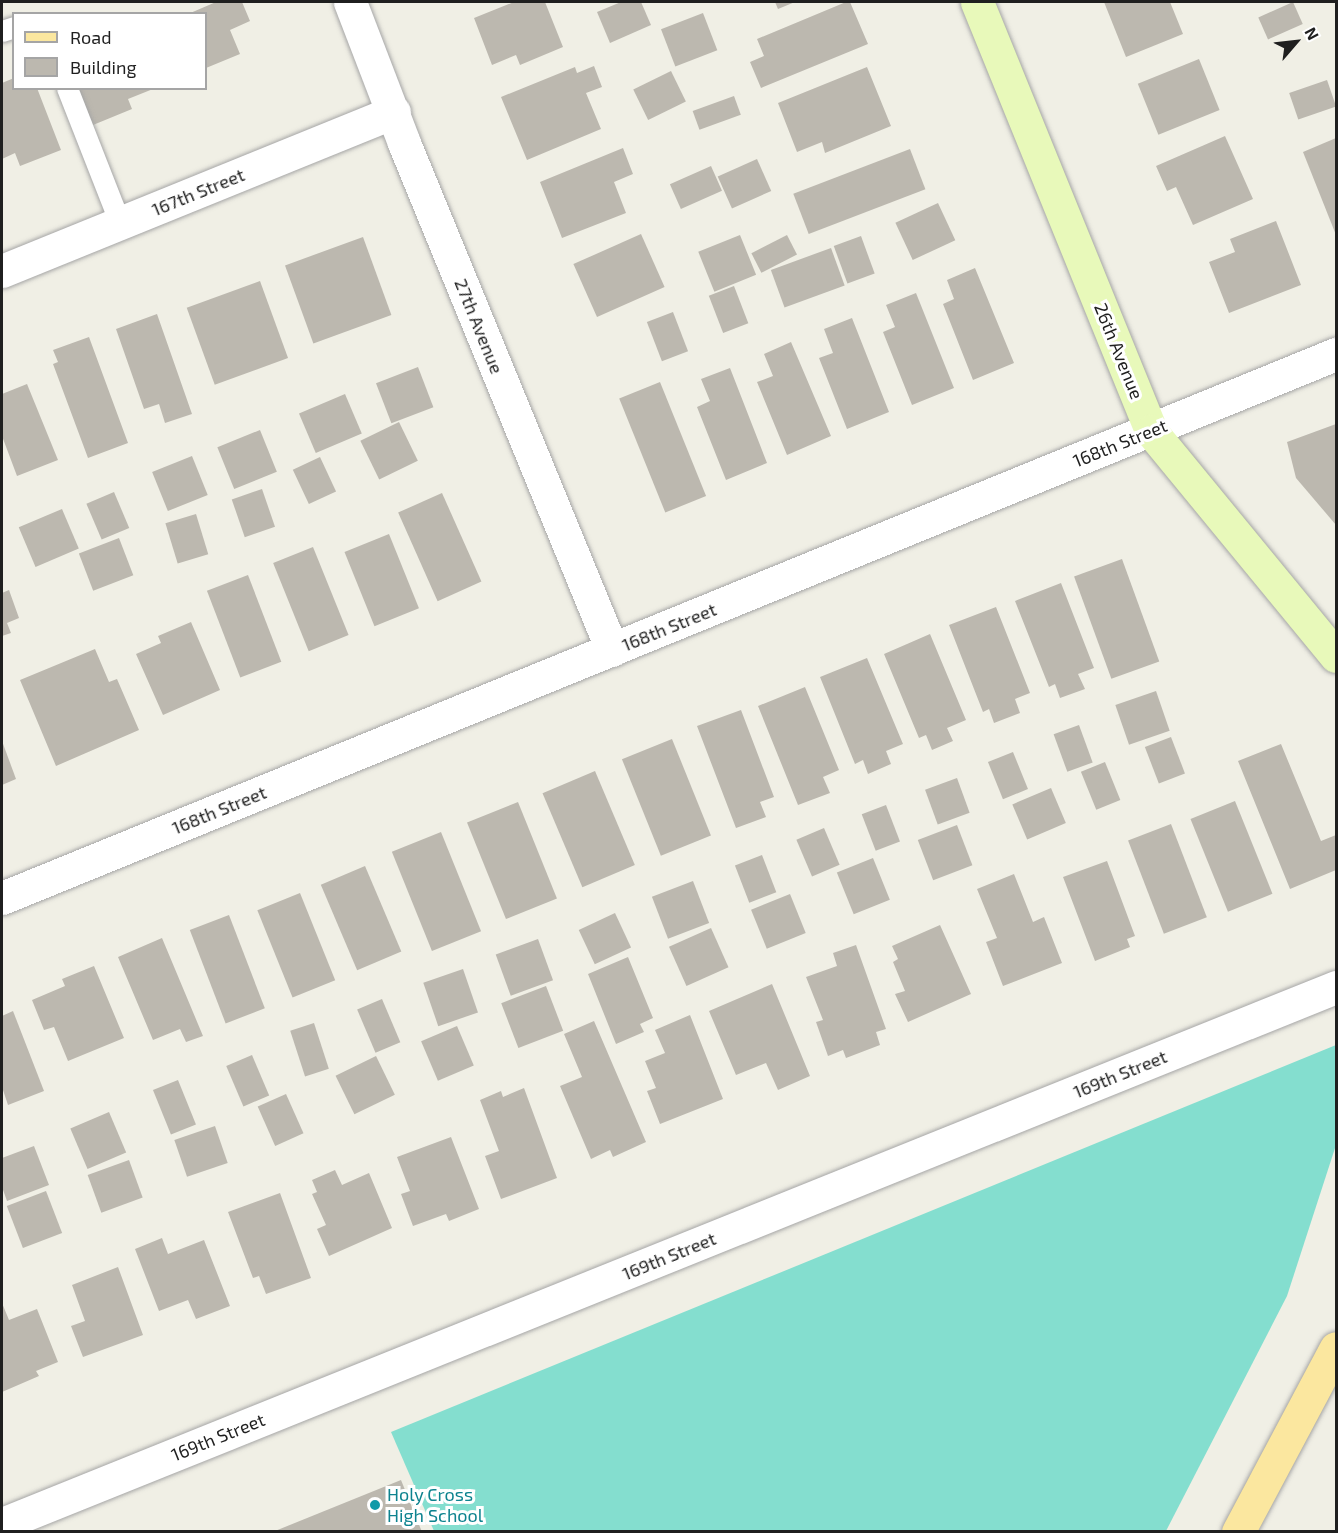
<!DOCTYPE html>
<style>
body{margin:0}
#map{position:relative;width:1338px;height:1533px;overflow:hidden;background:#f0efe5;font-family:"Exo 2",sans-serif}
div>[style]{position:absolute}
.pitch>*{inset:0;background:#84decf}
.building>*{inset:0;background:#bcb8af;transform-origin:0 0}
.roads{filter:drop-shadow(0 0 2px #a6a6a6) drop-shadow(0 0 2px #a6a6a6)}
.lane>*{height:21px;margin:-10.5px;padding:0 10.5px;transform-origin:10.5px;border-radius:10.5px;background:#fff}
.street>*{height:33px;margin:-16.5px;padding:0 16.5px;transform-origin:16.5px;border-radius:16.5px;background:#fff}
.secondary>*{height:33px;margin:-16.5px;padding:0 16.5px;transform-origin:16.5px;border-radius:16.5px;background:#e8f9ba}
.primary>*{height:33px;margin:-16.5px;padding:0 16.5px;transform-origin:16.5px;border-radius:16.5px;background:#fbe79f}
.dots>*{width:16px;height:16px;translate:-50% -50%;box-sizing:border-box;border:3px solid #fff;border-radius:50%}
span{translate:-50% -50%;white-space:nowrap;text-align:center;line-height:1.15;-webkit-text-stroke:6px #fff;paint-order:stroke}
.street-label{font-size:18px;color:#1f1f1f}
.culture-label{font-size:18px;color:#0d838f}
.left{translate:0 -50%;text-align:left}
.frame{position:absolute;inset:0;border:3px solid #1f1f1f;pointer-events:none}
.legend{position:absolute;left:12px;top:12px;width:195px;height:78px;box-sizing:border-box;background:#fff;border:2px solid #a5a5a5;margin:0;padding:8px 10px;list-style:none;font-size:18px;color:#1f1f1f}
.legend li{display:flex;align-items:center;gap:12px;height:30px}
.legend b{width:30px;border:2px solid #a5a5a5}
.north{position:absolute;left:1266px;top:12px;width:60px;height:60px;-webkit-text-stroke:4px #fff;paint-order:stroke;rotate:62deg;font-size:16px;font-weight:700;line-height:24px;text-align:center;color:#1f1f1f}
.north::after{content:'';display:block;margin:auto;width:21px;height:27px;background:#1f1f1f;clip-path:polygon(50% 0,100% 100%,50% 72%,0 100%)}
</style>
<div id="map">
<div class="pitch">
<i style="clip-path:polygon(1336px 1045px,1336px 1145px,1287px 1296px,1166px 1531px,434px 1531px,391px 1432px)"></i>
</div>
<div class="building">
<i style="clip-path:polygon(216px 2px,242px 2px,250px 21px,230px 30px,240px 54px,206px 68px,206px 14px,188px 14px)"></i>
<i style="clip-path:polygon(514px 2px,545px 2px,563px 47px,520px 65px,516px 55px,492px 65px,474px 18px)"></i>
<i style="clip-path:polygon(621px 2px,641px 2px,651px 25px,610px 43px,597px 12px)"></i>
<i style="clip-path:polygon(775px 2px,795px 2px,778px 9px)"></i>
<i style="clip-path:polygon(846px 2px,850px 2px,868px 44px,761px 88px,750px 62px,764px 56px,757px 39px)"></i>
<i style="clip-path:polygon(1104px 2px,1170px 2px,1183px 34px,1126px 57px)"></i>
<i style="left:1293px;top:2px;width:24px;height:38px;rotate:66deg"></i>
<i style="left:703px;top:13px;width:40px;height:45px;rotate:69deg"></i>
<i style="left:1199px;top:59px;width:55px;height:66px;rotate:68deg"></i>
<i style="clip-path:polygon(594px 66px,602px 87px,586px 93px,601px 129px,527px 160px,501px 97px,575px 67px,577px 73px)"></i>
<i style="clip-path:polygon(867px 67px,891px 126px,825px 153px,822px 142px,797px 152px,778px 103px)"></i>
<i style="left:671px;top:71px;width:34px;height:42px;rotate:64deg"></i>
<i style="clip-path:polygon(14px 78px,14px 88px,37px 88px,61px 150px,20px 166px,15px 153px,2px 159px,2px 83px)"></i>
<i style="left:1327px;top:80px;width:28px;height:40px;rotate:71deg"></i>
<i style="clip-path:polygon(78px 88px,153px 88px,153px 89px,128px 99px,132px 109px,93px 125px)"></i>
<i style="left:734px;top:96px;width:20px;height:44px;rotate:70deg"></i>
<i style="clip-path:polygon(1225px 136px,1253px 199px,1193px 225px,1176px 187px,1167px 191px,1156px 166px)"></i>
<i style="clip-path:polygon(1336px 138px,1336px 235px,1303px 152px)"></i>
<i style="clip-path:polygon(623px 148px,633px 174px,614px 182px,626px 213px,562px 238px,540px 182px)"></i>
<i style="left:910px;top:149px;width:43px;height:125px;rotate:69deg"></i>
<i style="left:757px;top:159px;width:35px;height:43px;rotate:66deg"></i>
<i style="left:711px;top:166px;width:27px;height:45px;rotate:66deg"></i>
<i style="left:938px;top:203px;width:41px;height:47px;rotate:65deg"></i>
<i style="clip-path:polygon(1276px 221px,1301px 285px,1229px 313px,1209px 262px,1235px 252px,1230px 239px)"></i>
<i style="left:641px;top:234px;width:58px;height:74px;rotate:66deg"></i>
<i style="left:740px;top:235px;width:43px;height:45px;rotate:68deg"></i>
<i style="left:787px;top:235px;width:22px;height:40px;rotate:63deg"></i>
<i style="left:861px;top:236px;width:40px;height:29px;rotate:70deg"></i>
<i style="left:363px;top:237px;width:83px;height:83px;rotate:70deg"></i>
<i style="left:831px;top:248px;width:40px;height:64px;rotate:70deg"></i>
<i style="clip-path:polygon(975px 268px,1014px 363px,973px 380px,943px 304px,954px 299px,947px 280px)"></i>
<i style="left:260px;top:281px;width:82px;height:78px;rotate:70deg"></i>
<i style="left:734px;top:286px;width:40px;height:27px;rotate:69deg"></i>
<i style="clip-path:polygon(916px 293px,954px 388px,912px 405px,883px 332px,895px 327px,886px 305px)"></i>
<i style="left:673px;top:312px;width:42px;height:28px;rotate:69deg"></i>
<i style="clip-path:polygon(157px 314px,192px 414px,165px 423px,159px 404px,144px 409px,116px 329px)"></i>
<i style="clip-path:polygon(852px 318px,889px 412px,847px 429px,819px 358px,833px 353px,824px 329px)"></i>
<i style="clip-path:polygon(89px 337px,128px 443px,88px 458px,53px 364px,58px 362px,53px 350px)"></i>
<i style="clip-path:polygon(791px 342px,831px 436px,787px 455px,757px 382px,773px 376px,764px 354px)"></i>
<i style="left:418px;top:367px;width:43px;height:45px;rotate:69deg"></i>
<i style="clip-path:polygon(730px 368px,767px 463px,726px 480px,697px 407px,710px 401px,701px 379px)"></i>
<i style="left:660px;top:382px;width:123px;height:44px;rotate:68deg"></i>
<i style="clip-path:polygon(27px 384px,58px 460px,17px 476px,2px 436px,2px 394px)"></i>
<i style="left:345px;top:394px;width:43px;height:50px;rotate:67deg"></i>
<i style="left:399px;top:422px;width:43px;height:43px;rotate:64deg"></i>
<i style="clip-path:polygon(1336px 424px,1336px 525px,1296px 478px,1287px 442px)"></i>
<i style="left:260px;top:430px;width:45px;height:46px;rotate:68deg"></i>
<i style="left:192px;top:456px;width:42px;height:43px;rotate:68deg"></i>
<i style="left:320px;top:457px;width:38px;height:30px;rotate:65deg"></i>
<i style="left:262px;top:489px;width:40px;height:32px;rotate:71deg"></i>
<i style="left:114px;top:492px;width:39px;height:30px;rotate:67deg"></i>
<i style="left:442px;top:493px;width:97px;height:48px;rotate:66deg"></i>
<i style="left:62px;top:509px;width:43px;height:47px;rotate:67deg"></i>
<i style="left:196px;top:514px;width:42px;height:32px;rotate:73deg"></i>
<i style="left:389px;top:534px;width:80px;height:48px;rotate:68deg"></i>
<i style="left:119px;top:538px;width:40px;height:43px;rotate:69deg"></i>
<i style="left:313px;top:547px;width:95px;height:43px;rotate:68deg"></i>
<i style="left:1122px;top:559px;width:109px;height:51px;rotate:70deg"></i>
<i style="left:248px;top:575px;width:93px;height:44px;rotate:69deg"></i>
<i style="clip-path:polygon(1061px 583px,1094px 668px,1078px 674px,1085px 689px,1060px 698px,1055px 684px,1049px 687px,1015px 601px)"></i>
<i style="clip-path:polygon(9px 590px,19px 618px,7px 623px,11px 633px,2px 636px,2px 593px)"></i>
<i style="clip-path:polygon(996px 607px,1030px 693px,1015px 699px,1020px 713px,994px 723px,989px 709px,983px 712px,949px 625px)"></i>
<i style="clip-path:polygon(191px 622px,220px 690px,163px 715px,136px 654px,161px 643px,158px 636px)"></i>
<i style="clip-path:polygon(930px 634px,966px 720px,947px 728px,953px 741px,932px 750px,926px 735px,919px 738px,884px 654px)"></i>
<i style="clip-path:polygon(95px 649px,109px 682px,117px 679px,139px 730px,56px 766px,20px 680px)"></i>
<i style="clip-path:polygon(867px 658px,903px 744px,886px 751px,891px 764px,868px 774px,863px 760px,855px 764px,820px 677px)"></i>
<i style="clip-path:polygon(805px 687px,839px 770px,823px 777px,830px 793px,798px 805px,758px 706px)"></i>
<i style="left:1156px;top:691px;width:42px;height:43px;rotate:71deg"></i>
<i style="clip-path:polygon(741px 710px,774px 797px,760px 802px,766px 817px,736px 828px,697px 726px)"></i>
<i style="left:1079px;top:725px;width:40px;height:27px;rotate:70deg"></i>
<i style="left:1171px;top:737px;width:39px;height:28px;rotate:69deg"></i>
<i style="left:672px;top:739px;width:104px;height:54px;rotate:68deg"></i>
<i style="clip-path:polygon(2px 741px,16px 779px,2px 785px)"></i>
<i style="clip-path:polygon(1281px 744px,1321px 841px,1336px 835px,1336px 870px,1290px 889px,1238px 761px)"></i>
<i style="left:1013px;top:752px;width:40px;height:27px;rotate:68deg"></i>
<i style="left:1105px;top:762px;width:41px;height:26px;rotate:68deg"></i>
<i style="left:595px;top:771px;width:102px;height:57px;rotate:67deg"></i>
<i style="left:957px;top:778px;width:37px;height:34px;rotate:70deg"></i>
<i style="left:1051px;top:788px;width:38px;height:42px;rotate:67deg"></i>
<i style="left:1235px;top:801px;width:100px;height:48px;rotate:68deg"></i>
<i style="left:518px;top:802px;width:104px;height:55px;rotate:68deg"></i>
<i style="left:886px;top:805px;width:39px;height:26px;rotate:69deg"></i>
<i style="left:1171px;top:824px;width:100px;height:46px;rotate:69deg"></i>
<i style="left:957px;top:825px;width:43px;height:42px;rotate:69deg"></i>
<i style="left:824px;top:828px;width:40px;height:30px;rotate:67deg"></i>
<i style="left:441px;top:832px;width:107px;height:53px;rotate:68deg"></i>
<i style="left:762px;top:855px;width:40px;height:29px;rotate:69deg"></i>
<i style="left:873px;top:858px;width:45px;height:39px;rotate:68deg"></i>
<i style="clip-path:polygon(1107px 861px,1135px 936px,1127px 939px,1130px 947px,1095px 961px,1063px 877px)"></i>
<i style="left:365px;top:866px;width:93px;height:48px;rotate:67deg"></i>
<i style="clip-path:polygon(1014px 874px,1033px 922px,1044px 917px,1062px 963px,1003px 986px,986px 942px,997px 938px,977px 889px)"></i>
<i style="left:693px;top:881px;width:45px;height:44px;rotate:69deg"></i>
<i style="left:300px;top:893px;width:94px;height:46px;rotate:68deg"></i>
<i style="left:790px;top:894px;width:42px;height:42px;rotate:68deg"></i>
<i style="left:615px;top:913px;width:38px;height:40px;rotate:65deg"></i>
<i style="left:229px;top:915px;width:100px;height:42px;rotate:69deg"></i>
<i style="clip-path:polygon(940px 925px,971px 994px,908px 1022px,895px 994px,905px 991px,893px 962px,898px 959px,892px 946px)"></i>
<i style="left:711px;top:928px;width:43px;height:46px;rotate:66deg"></i>
<i style="clip-path:polygon(162px 938px,203px 1036px,186px 1042px,180px 1029px,153px 1040px,118px 957px)"></i>
<i style="left:538px;top:939px;width:44px;height:45px;rotate:70deg"></i>
<i style="clip-path:polygon(856px 945px,886px 1029px,876px 1032px,880px 1045px,846px 1058px,843px 1050px,828px 1056px,816px 1022px,823px 1020px,806px 977px,837px 966px,833px 953px)"></i>
<i style="clip-path:polygon(628px 957px,653px 1018px,640px 1024px,644px 1032px,616px 1044px,588px 974px)"></i>
<i style="clip-path:polygon(94px 966px,124px 1038px,68px 1061px,54px 1027px,44px 1030px,32px 1000px,65px 986px,62px 979px)"></i>
<i style="left:463px;top:969px;width:46px;height:42px;rotate:71deg"></i>
<i style="clip-path:polygon(772px 984px,810px 1076px,778px 1090px,766px 1063px,736px 1075px,709px 1011px)"></i>
<i style="left:546px;top:986px;width:48px;height:48px;rotate:69deg"></i>
<i style="left:382px;top:999px;width:47px;height:27px;rotate:67deg"></i>
<i style="clip-path:polygon(13px 1011px,44px 1091px,8px 1105px,2px 1087px,2px 1016px)"></i>
<i style="clip-path:polygon(690px 1015px,723px 1099px,660px 1124px,647px 1091px,656px 1088px,645px 1061px,665px 1053px,655px 1030px)"></i>
<i style="clip-path:polygon(594px 1021px,646px 1142px,613px 1157px,610px 1150px,591px 1159px,560px 1086px,582px 1077px,564px 1034px)"></i>
<i style="left:314px;top:1023px;width:48px;height:25px;rotate:72deg"></i>
<i style="left:457px;top:1026px;width:43px;height:39px;rotate:67deg"></i>
<i style="left:252px;top:1055px;width:44px;height:28px;rotate:67deg"></i>
<i style="left:376px;top:1056px;width:43px;height:45px;rotate:64deg"></i>
<i style="left:178px;top:1080px;width:48px;height:27px;rotate:68deg"></i>
<i style="clip-path:polygon(524px 1088px,557px 1178px,501px 1199px,485px 1156px,499px 1151px,480px 1100px,501px 1091px,503px 1097px)"></i>
<i style="left:286px;top:1094px;width:43px;height:31px;rotate:66deg"></i>
<i style="left:109px;top:1112px;width:44px;height:42px;rotate:67deg"></i>
<i style="left:215px;top:1126px;width:39px;height:43px;rotate:71deg"></i>
<i style="clip-path:polygon(451px 1137px,479px 1209px,449px 1221px,446px 1214px,413px 1226px,401px 1194px,410px 1191px,397px 1157px)"></i>
<i style="clip-path:polygon(34px 1146px,49px 1185px,7px 1201px,2px 1187px,2px 1158px)"></i>
<i style="left:129px;top:1160px;width:40px;height:44px;rotate:70deg"></i>
<i style="clip-path:polygon(335px 1170px,342px 1185px,369px 1173px,392px 1228px,329px 1256px,317px 1229px,326px 1225px,312px 1194px,317px 1192px,312px 1180px)"></i>
<i style="left:46px;top:1191px;width:45px;height:42px;rotate:69deg"></i>
<i style="clip-path:polygon(280px 1193px,311px 1278px,266px 1294px,259px 1276px,253px 1278px,228px 1212px)"></i>
<i style="clip-path:polygon(162px 1238px,168px 1254px,204px 1240px,230px 1306px,196px 1319px,188px 1300px,159px 1311px,135px 1249px)"></i>
<i style="clip-path:polygon(118px 1267px,143px 1335px,83px 1357px,71px 1326px,85px 1321px,72px 1285px)"></i>
<i style="clip-path:polygon(2px 1303px,9px 1320px,37px 1309px,58px 1362px,36px 1371px,39px 1376px,2px 1392px)"></i>
<i style="clip-path:polygon(401px 1480px,422px 1532px,275px 1532px,275px 1531px)"></i>
</div>
<div class="roads">
<div class="lane">
<i style="left:2px;top:31px;width:13px;rotate:-18deg"></i>
<i style="left:67px;top:88px;width:145px;rotate:68.6deg"></i>
</div>
<div class="street">
<i style="left:350px;top:2px;width:151px;rotate:69deg"></i>
<i style="left:404px;top:143px;width:548px;rotate:67.69deg"></i>
<i style="left:2px;top:271px;width:423px;rotate:-22.1deg"></i>
<i style="left:2px;top:898px;width:1441px;rotate:-22.19deg"></i>
<i style="left:2px;top:1524px;width:1438px;rotate:-21.93deg"></i>
</div>
<div class="secondary">
<i style="left:977px;top:2px;width:463px;rotate:67.9deg"></i>
<i style="left:1151px;top:431px;width:291px;rotate:50.6deg"></i>
</div>
<div class="primary">
<i style="left:1238px;top:1532px;width:208px;rotate:-62deg"></i>
</div>
</div>
<div class="dots">
<i style="left:375px;top:1505px;background:#0f9aa8"></i>
</div>
<div class="street-label">
<span style="left:198px;top:192px;rotate:-22deg">167th Street</span>
<span style="left:479px;top:326px;rotate:68deg">27th Avenue</span>
<span style="left:1119px;top:351px;rotate:68deg">26th Avenue</span>
<span style="left:1120px;top:443px;rotate:-22deg">168th Street</span>
<span style="left:669px;top:627px;rotate:-22deg">168th Street</span>
<span style="left:219px;top:810px;rotate:-22deg">168th Street</span>
<span style="left:1120px;top:1074px;rotate:-22deg">169th Street</span>
<span style="left:669px;top:1256px;rotate:-22deg">169th Street</span>
<span style="left:218px;top:1437px;rotate:-22deg">169th Street</span>
</div>
<div class="culture-label">
<span class="left" style="left:387px;top:1505px">Holy Cross<br>High School</span>
</div>
<div class="frame"></div>
<ul class="legend">
<li><b style="height:8px;background:#fbe79f"></b>Road</li>
<li><b style="height:16px;background:#bcb8af"></b>Building</li>
</ul>
<div class="north">N</div>
</div>
